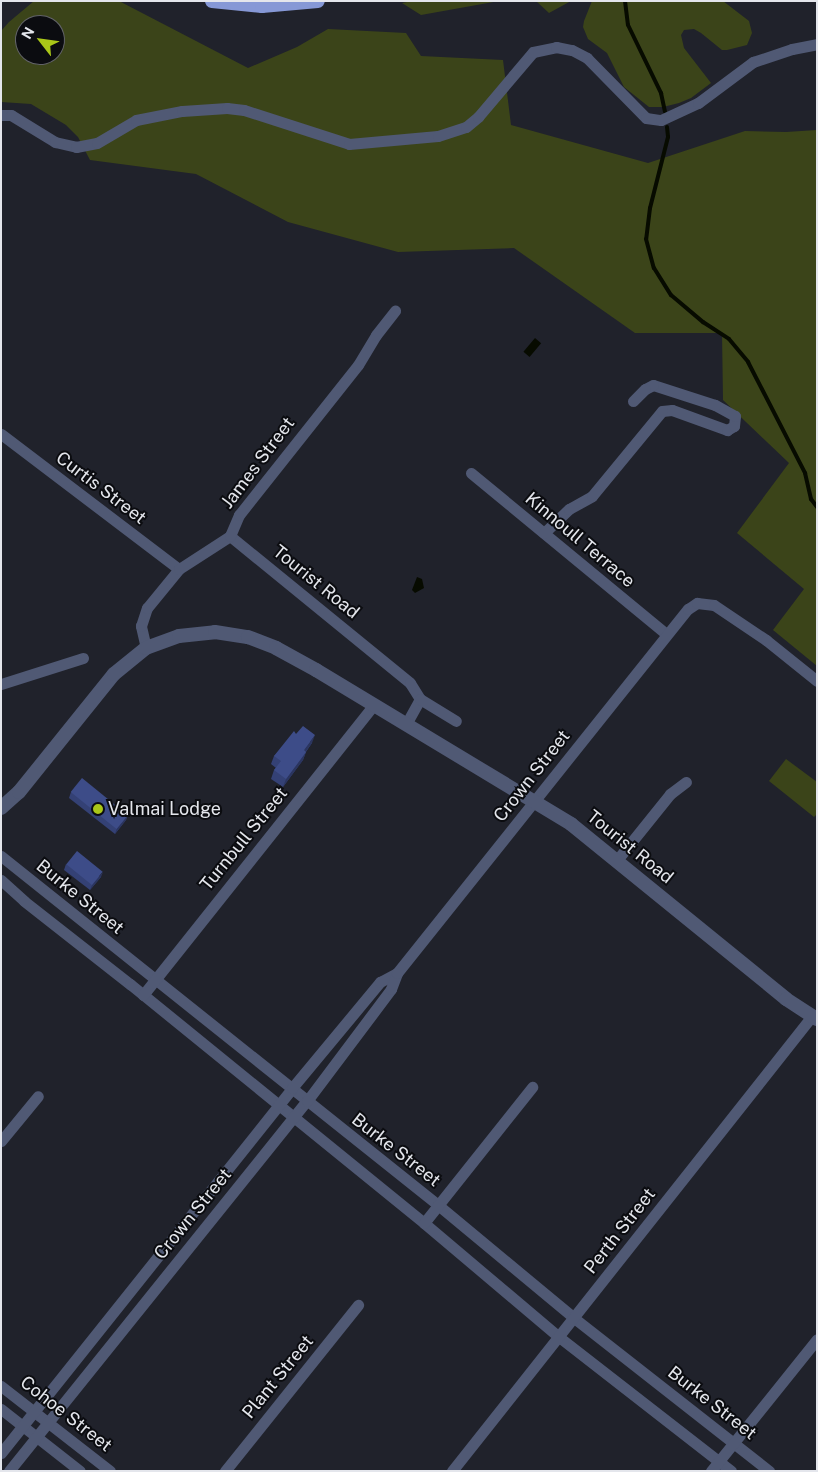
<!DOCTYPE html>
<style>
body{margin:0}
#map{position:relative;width:818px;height:1472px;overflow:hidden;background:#20222b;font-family:"Public Sans",sans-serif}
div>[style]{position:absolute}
.green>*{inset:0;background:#3b4419}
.water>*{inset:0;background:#070b00;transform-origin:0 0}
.stream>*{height:4px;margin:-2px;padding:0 2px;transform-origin:2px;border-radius:2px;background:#070b00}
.minor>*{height:11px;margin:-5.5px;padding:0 5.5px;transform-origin:5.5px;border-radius:5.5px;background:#505974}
.tertiary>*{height:14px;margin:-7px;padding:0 7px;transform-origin:7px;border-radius:7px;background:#505974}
.trunk>*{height:14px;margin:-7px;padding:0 7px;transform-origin:7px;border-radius:7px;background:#8698d6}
.wall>*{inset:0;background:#344175}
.shaded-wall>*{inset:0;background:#2b355f}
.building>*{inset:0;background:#3d4c88;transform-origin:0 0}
.dots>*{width:14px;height:14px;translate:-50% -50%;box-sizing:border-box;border:2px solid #0b0c10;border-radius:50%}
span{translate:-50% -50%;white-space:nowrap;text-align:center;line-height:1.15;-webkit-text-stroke:4px #0b0c10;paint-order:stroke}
.street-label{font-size:18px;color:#e4e6ec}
.poi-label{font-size:18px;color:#e4e6ec}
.left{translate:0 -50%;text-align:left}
.frame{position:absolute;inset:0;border:2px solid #e4e6ec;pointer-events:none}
.north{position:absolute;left:15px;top:15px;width:50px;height:50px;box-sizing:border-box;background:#0b0c10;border:1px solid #626368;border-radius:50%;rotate:300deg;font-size:14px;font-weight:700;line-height:20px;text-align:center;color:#e4e6ec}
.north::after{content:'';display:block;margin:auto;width:18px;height:22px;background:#aac718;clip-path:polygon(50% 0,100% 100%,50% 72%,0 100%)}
</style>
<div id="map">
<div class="green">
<i style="clip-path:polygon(evenodd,34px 1px,119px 1px,248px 68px,297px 47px,328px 29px,406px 33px,421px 56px,503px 60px,511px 125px,648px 163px,745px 131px,786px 132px,817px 130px,817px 666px,773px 630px,804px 589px,737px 533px,789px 463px,723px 400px,722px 333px,635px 333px,514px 248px,398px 252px,288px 222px,196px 174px,90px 160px,78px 137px,66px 125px,31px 104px,1px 102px,1px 31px,9px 22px,34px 1px,25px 25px,55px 25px,55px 55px,25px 55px,25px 25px)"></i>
<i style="clip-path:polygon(412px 1px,499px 1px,421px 15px,402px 3px)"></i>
<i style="clip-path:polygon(536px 1px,571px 1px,549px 13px)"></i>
<i style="clip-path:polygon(592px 1px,723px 1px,749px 21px,752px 33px,747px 45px,727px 50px,722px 50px,701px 33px,694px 29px,684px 30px,681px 35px,684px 48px,711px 83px,691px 98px,679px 103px,663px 107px,649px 107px,624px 87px,607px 53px,588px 39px,583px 27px,584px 21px)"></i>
<i style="clip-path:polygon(786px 759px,817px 782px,817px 814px,814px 817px,769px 781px)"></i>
</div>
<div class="water">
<i style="left:535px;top:338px;width:8px;height:18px;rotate:40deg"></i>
<i style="clip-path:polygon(417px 577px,422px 579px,424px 588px,415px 593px,412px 590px)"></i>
</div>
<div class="stream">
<i style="left:625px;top:1px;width:24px;rotate:83deg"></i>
<i style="left:628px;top:25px;width:76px;rotate:64.1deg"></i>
<i style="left:661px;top:93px;width:19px;rotate:78deg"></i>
<i style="left:667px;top:127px;width:10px;rotate:84deg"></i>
<i style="left:668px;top:137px;width:73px;rotate:104.2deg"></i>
<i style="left:650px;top:208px;width:31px;rotate:97deg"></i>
<i style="left:646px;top:239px;width:30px;rotate:75deg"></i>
<i style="left:654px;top:268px;width:32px;rotate:58deg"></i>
<i style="left:671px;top:295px;width:42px;rotate:40.2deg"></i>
<i style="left:703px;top:322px;width:31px;rotate:33deg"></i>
<i style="left:729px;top:339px;width:30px;rotate:50deg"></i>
<i style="left:748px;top:362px;width:125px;rotate:62.8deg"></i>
<i style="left:805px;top:473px;width:27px;rotate:77deg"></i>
<i style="left:811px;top:499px;width:10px;rotate:53deg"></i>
</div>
<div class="minor">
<i style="left:1px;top:115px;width:10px"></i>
<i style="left:11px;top:115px;width:52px;rotate:31.5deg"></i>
<i style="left:55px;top:142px;width:22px;rotate:13deg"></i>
<i style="left:76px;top:147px;width:21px;rotate:-11deg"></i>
<i style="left:97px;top:143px;width:45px;rotate:-30.5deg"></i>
<i style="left:136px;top:120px;width:47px;rotate:-11.1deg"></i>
<i style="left:182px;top:111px;width:45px;rotate:-3.8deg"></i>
<i style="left:227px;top:108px;width:17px;rotate:7deg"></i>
<i style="left:244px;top:110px;width:110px;rotate:17.9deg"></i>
<i style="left:349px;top:144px;width:89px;rotate:-5.1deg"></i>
<i style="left:438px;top:136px;width:29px;rotate:-18deg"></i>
<i style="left:466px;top:127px;width:16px;rotate:-40deg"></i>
<i style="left:478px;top:117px;width:85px;rotate:-49.8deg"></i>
<i style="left:533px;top:52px;width:24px;rotate:-12deg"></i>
<i style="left:556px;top:47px;width:16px;rotate:11deg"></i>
<i style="left:572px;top:50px;width:17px;rotate:28deg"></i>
<i style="left:587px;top:58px;width:84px;rotate:45.5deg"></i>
<i style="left:646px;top:118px;width:15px;rotate:8deg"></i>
<i style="left:661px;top:120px;width:41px;rotate:-24.7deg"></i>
<i style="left:698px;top:103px;width:69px;rotate:-36.7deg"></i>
<i style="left:753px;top:62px;width:41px;rotate:-18.4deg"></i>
<i style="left:792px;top:49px;width:25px;rotate:-11deg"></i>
<i style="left:1px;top:434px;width:223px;rotate:37.2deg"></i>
<i style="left:471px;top:473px;width:253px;rotate:39.5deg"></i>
<i style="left:544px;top:533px;width:35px;rotate:-44deg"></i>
<i style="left:569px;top:509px;width:26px;rotate:-29deg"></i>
<i style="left:592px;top:496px;width:110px;rotate:-50.5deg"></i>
<i style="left:662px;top:411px;width:10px;rotate:-6deg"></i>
<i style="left:672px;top:410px;width:59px;rotate:20deg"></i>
<i style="left:727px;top:430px;width:8px;rotate:-30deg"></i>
<i style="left:734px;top:426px;width:10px;rotate:-84deg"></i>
<i style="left:735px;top:416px;width:23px;rotate:-151deg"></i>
<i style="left:715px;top:405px;width:65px;rotate:-162.1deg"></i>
<i style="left:653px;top:385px;width:9px;rotate:153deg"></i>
<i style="left:645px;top:389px;width:17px;rotate:135deg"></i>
<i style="left:230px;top:536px;width:232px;rotate:39.2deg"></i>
<i style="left:410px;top:683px;width:19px;rotate:58deg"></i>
<i style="left:420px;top:699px;width:29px;rotate:119deg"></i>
<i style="left:146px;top:648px;width:23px;rotate:-103deg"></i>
<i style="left:141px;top:626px;width:19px;rotate:-72deg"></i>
<i style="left:147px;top:608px;width:50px;rotate:-50.6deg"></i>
<i style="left:179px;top:569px;width:61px;rotate:-32.9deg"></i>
<i style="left:230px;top:536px;width:23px;rotate:-67deg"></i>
<i style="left:239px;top:515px;width:191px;rotate:-51.6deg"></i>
<i style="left:358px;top:365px;width:35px;rotate:-59deg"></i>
<i style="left:376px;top:335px;width:31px;rotate:-52deg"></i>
<i style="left:1px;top:684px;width:86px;rotate:-17.6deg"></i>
<i style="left:420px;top:699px;width:42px;rotate:31.4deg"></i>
<i style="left:1px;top:856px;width:559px;rotate:38.61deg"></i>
<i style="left:438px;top:1205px;width:177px;rotate:39.7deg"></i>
<i style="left:574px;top:1318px;width:248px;rotate:38.1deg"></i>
<i style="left:617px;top:860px;width:85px;rotate:-51.2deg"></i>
<i style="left:670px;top:794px;width:20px;rotate:-37deg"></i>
<i style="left:1px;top:880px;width:31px;rotate:42deg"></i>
<i style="left:24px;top:901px;width:135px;rotate:38.1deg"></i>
<i style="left:130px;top:984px;width:379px;rotate:39.1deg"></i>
<i style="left:424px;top:1223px;width:177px;rotate:40.2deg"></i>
<i style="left:559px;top:1337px;width:218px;rotate:37.9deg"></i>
<i style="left:143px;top:995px;width:371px;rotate:-51.5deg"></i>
<i style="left:1px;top:1141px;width:58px;rotate:-50.6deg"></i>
<i style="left:424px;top:1223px;width:174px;rotate:-51.5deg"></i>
<i style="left:1px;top:1386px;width:138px;rotate:37.9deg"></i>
<i style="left:1px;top:1409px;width:100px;rotate:38.1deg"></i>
<i style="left:1px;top:1453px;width:467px;rotate:-51.4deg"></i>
<i style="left:292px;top:1088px;width:138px;rotate:-50.3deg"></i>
<i style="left:380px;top:982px;width:19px;rotate:-28deg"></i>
<i style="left:9px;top:1471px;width:475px;rotate:-51.2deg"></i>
<i style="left:307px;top:1101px;width:140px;rotate:-53.1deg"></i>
<i style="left:391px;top:989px;width:17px;rotate:-69deg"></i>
<i style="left:397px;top:973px;width:466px;rotate:-51.4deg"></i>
<i style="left:688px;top:609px;width:11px;rotate:-34deg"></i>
<i style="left:697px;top:603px;width:17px;rotate:7deg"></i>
<i style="left:714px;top:605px;width:63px;rotate:33.9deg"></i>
<i style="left:766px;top:640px;width:65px;rotate:38.8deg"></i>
<i style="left:225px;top:1471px;width:213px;rotate:-51.3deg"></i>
<i style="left:452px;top:1471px;width:580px;rotate:-51.65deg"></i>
<i style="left:812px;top:1016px;width:5px"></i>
<i style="left:711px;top:1471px;width:169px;rotate:-51.2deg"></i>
</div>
<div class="tertiary">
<i style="left:1px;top:808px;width:24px;rotate:-42deg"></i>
<i style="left:19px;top:792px;width:151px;rotate:-51.2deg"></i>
<i style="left:114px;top:674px;width:41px;rotate:-39.1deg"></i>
<i style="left:146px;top:648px;width:35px;rotate:-20deg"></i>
<i style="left:179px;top:636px;width:36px;rotate:-6deg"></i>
<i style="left:215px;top:632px;width:33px;rotate:9deg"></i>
<i style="left:248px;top:637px;width:30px;rotate:21deg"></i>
<i style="left:276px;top:648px;width:46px;rotate:28.8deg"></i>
<i style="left:316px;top:670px;width:298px;rotate:31.1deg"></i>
<i style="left:571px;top:824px;width:277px;rotate:39.1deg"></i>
<i style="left:786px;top:999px;width:37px;rotate:33deg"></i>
</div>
<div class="trunk">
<i style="left:212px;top:1px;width:50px;rotate:5.7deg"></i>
<i style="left:262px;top:6px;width:56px;rotate:-5.1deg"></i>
</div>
<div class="wall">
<i style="clip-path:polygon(296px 734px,312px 743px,306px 752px,303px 760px,283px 787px,271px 779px,274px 770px,276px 768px,271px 764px,274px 756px)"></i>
<i style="clip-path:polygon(71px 792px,128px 815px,126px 820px,115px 834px,69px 798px)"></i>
<i style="clip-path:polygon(66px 864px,101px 877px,90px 890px,64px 870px)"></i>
</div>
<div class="shaded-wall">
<i style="clip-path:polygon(315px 735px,312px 743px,301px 758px,304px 750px)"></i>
<i style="clip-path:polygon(306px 752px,303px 760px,283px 787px,286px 779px)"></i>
<i style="clip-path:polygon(128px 815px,126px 820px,115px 834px,117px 828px)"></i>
<i style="clip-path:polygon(103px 872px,101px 877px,90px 890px,92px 885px)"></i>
</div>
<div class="building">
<i style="clip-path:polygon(303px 726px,315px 735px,304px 750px,306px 752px,286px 779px,274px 770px,281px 761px,274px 756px,294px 731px,296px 734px)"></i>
<i style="left:82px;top:778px;width:59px;height:18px;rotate:39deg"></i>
<i style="left:77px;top:851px;width:33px;height:17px;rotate:39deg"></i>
</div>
<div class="dots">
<i style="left:98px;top:809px;background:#aac718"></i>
</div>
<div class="street-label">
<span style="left:258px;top:463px;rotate:-53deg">James Street</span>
<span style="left:101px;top:488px;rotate:37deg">Curtis Street</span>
<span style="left:580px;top:540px;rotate:40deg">Kinnoull Terrace</span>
<span style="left:316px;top:582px;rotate:39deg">Tourist Road</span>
<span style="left:532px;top:776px;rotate:-52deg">Crown Street</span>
<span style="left:244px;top:839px;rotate:-51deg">Turnbull Street</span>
<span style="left:630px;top:847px;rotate:39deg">Tourist Road</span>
<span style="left:80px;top:897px;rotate:39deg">Burke Street</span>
<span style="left:396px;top:1150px;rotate:38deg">Burke Street</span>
<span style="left:193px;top:1214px;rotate:-51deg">Crown Street</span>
<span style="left:620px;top:1231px;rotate:-52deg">Perth Street</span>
<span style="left:278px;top:1377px;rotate:-51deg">Plant Street</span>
<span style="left:712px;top:1403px;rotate:38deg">Burke Street</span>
<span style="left:66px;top:1414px;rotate:38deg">Cohoe Street</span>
</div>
<div class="poi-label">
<span class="left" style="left:108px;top:809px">Valmai Lodge</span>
</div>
<div class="frame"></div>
<div class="north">N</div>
</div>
